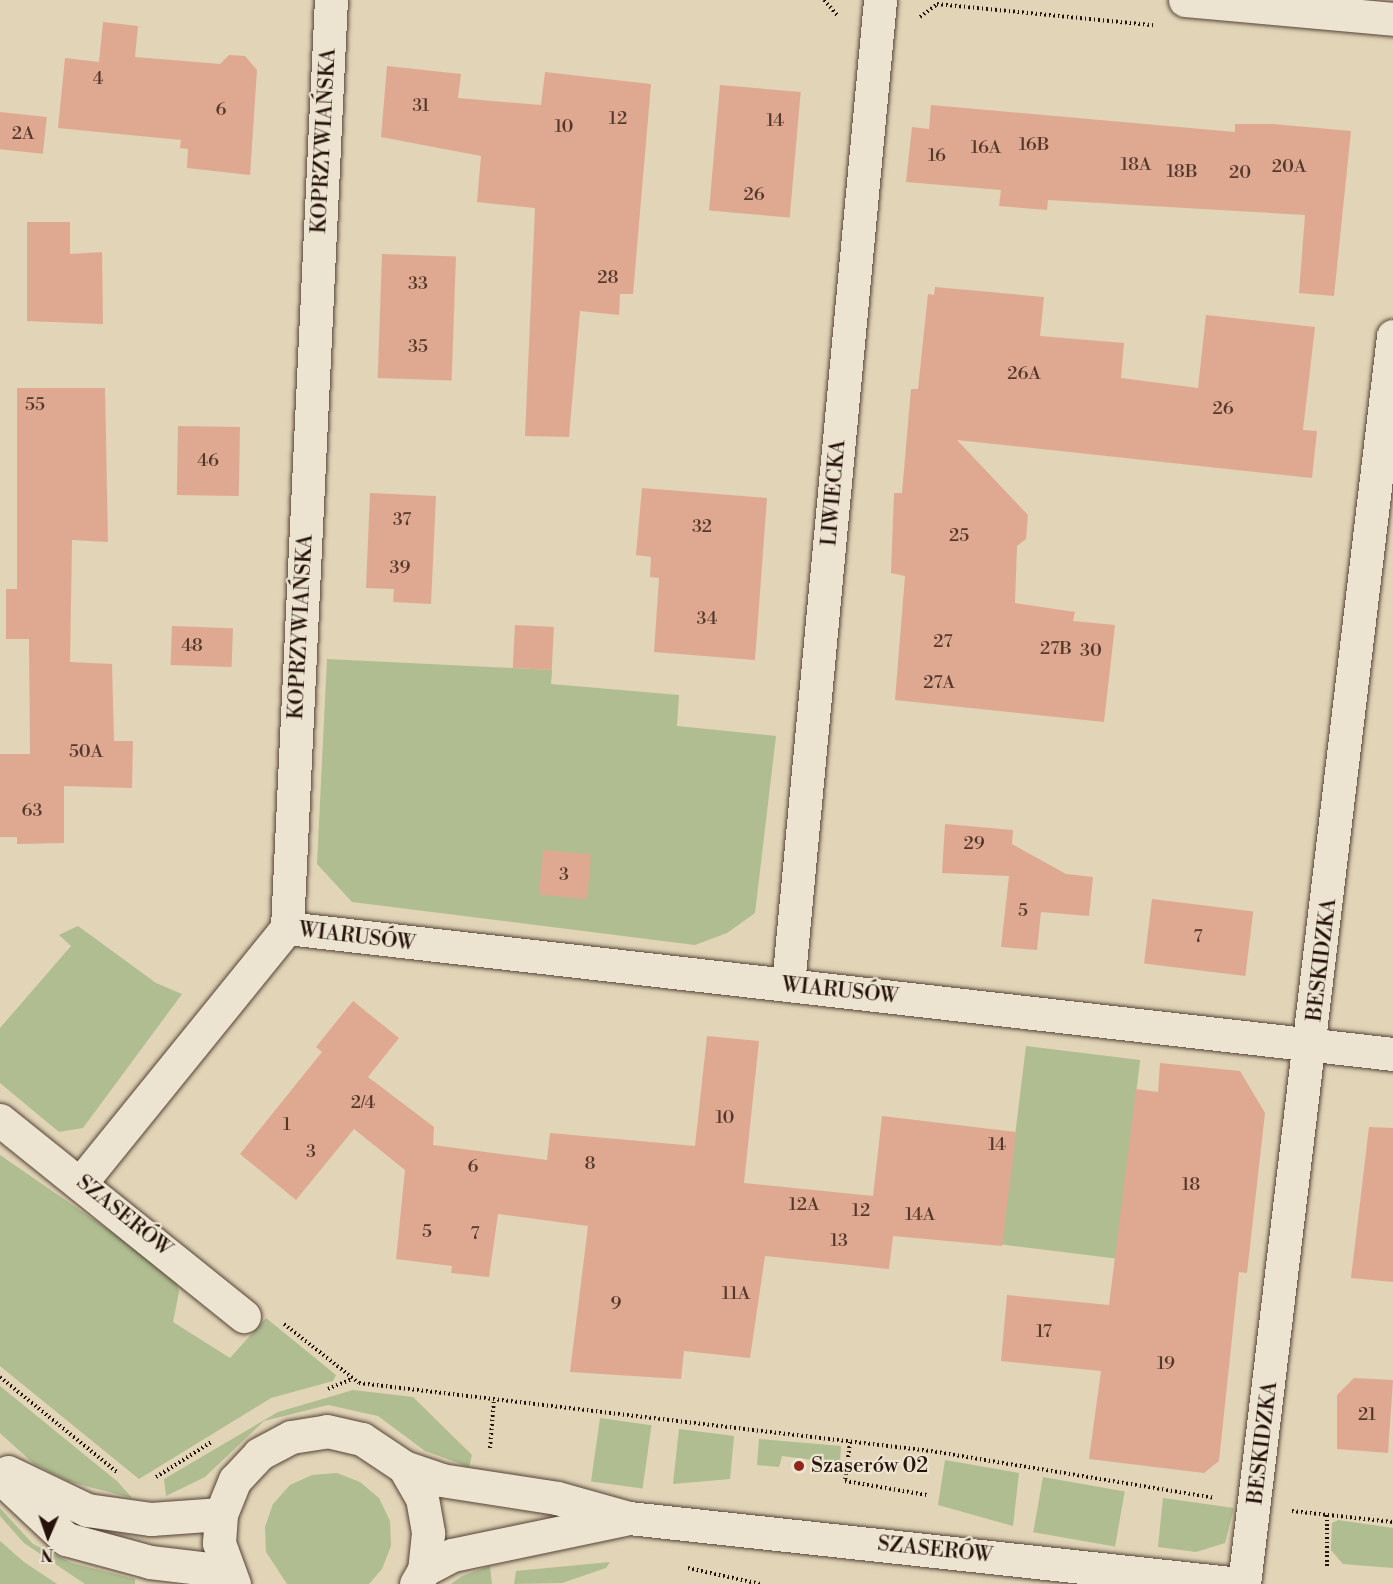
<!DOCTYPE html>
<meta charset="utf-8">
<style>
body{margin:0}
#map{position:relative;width:1393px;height:1584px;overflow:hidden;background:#e1d4b7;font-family:"Libre Bodoni",serif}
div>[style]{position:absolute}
.green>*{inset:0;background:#afbd91;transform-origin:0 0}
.building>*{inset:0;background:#dfa991;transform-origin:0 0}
.path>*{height:4px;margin-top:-2px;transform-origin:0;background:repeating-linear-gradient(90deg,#26130b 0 1.5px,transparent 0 4.5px)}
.roads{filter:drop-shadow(0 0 2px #554336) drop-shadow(0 0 2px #554336)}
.street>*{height:33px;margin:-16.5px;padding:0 16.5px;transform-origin:16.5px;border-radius:16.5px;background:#ece3d0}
.secondary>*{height:33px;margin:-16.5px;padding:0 16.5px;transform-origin:16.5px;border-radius:16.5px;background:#ece3d0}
.dots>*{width:16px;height:16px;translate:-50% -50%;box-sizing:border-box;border:3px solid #ece3d0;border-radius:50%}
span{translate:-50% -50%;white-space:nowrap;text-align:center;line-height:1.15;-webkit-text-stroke:4.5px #ece3d0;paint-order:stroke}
.number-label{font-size:18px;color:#54382c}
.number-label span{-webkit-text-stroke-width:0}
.street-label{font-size:21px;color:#26130b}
.poi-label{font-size:21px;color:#26130b}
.left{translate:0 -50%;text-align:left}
.north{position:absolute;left:18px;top:1506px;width:60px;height:60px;-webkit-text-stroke:4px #ece3d0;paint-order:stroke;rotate:182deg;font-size:16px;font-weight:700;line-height:24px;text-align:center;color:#26130b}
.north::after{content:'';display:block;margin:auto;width:21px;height:27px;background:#26130b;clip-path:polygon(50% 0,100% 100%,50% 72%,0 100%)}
</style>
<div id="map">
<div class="green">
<i style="clip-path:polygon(327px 659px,552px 670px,551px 684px,679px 695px,677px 726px,776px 736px,755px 913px,727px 933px,695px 945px,352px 902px,317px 864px)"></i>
<i style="clip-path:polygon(78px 926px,156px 983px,182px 994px,83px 1128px,59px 1132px,0 1083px,0 1028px,71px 946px,59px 935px)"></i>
<i style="left:1026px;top:1046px;width:115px;height:200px;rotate:7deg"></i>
<i style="clip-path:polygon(0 1155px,174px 1275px,179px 1292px,173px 1322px,230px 1358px,266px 1318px,336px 1375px,333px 1381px,271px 1398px,139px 1479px,0 1366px)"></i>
<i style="clip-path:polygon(0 1386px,118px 1482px,132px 1498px,70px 1482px,34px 1464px,0 1433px)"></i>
<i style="clip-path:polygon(353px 1390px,413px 1397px,472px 1455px,469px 1467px,425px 1451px,378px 1416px,328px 1405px,264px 1421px,205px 1477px,166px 1496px,164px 1479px,278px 1412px)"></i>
<i style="left:600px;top:1418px;width:52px;height:64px;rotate:8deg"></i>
<i style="clip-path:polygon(679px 1429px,734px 1436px,730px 1479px,673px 1484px)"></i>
<i style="clip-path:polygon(759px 1439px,841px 1446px,840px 1462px,831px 1474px,814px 1471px,814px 1460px,782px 1456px,779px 1467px,757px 1465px)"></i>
<i style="clip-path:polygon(945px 1460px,1019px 1473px,1013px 1526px,938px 1505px)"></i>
<i style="clip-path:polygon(337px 1473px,360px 1482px,379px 1498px,390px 1521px,391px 1546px,382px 1569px,369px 1584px,287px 1584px,266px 1552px,265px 1527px,273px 1504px,290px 1485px,312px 1475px)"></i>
<i style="left:1043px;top:1477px;width:83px;height:56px;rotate:10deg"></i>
<i style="clip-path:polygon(1163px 1498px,1234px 1508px,1225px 1543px,1196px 1552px,1158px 1547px)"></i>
<i style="clip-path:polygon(0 1508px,33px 1544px,72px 1563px,135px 1579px,135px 1584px,85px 1584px,24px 1543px,0 1516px)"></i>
<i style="clip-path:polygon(1338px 1520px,1393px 1528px,1393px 1568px,1343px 1564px,1331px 1550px,1332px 1523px)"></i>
<i style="clip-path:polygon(0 1541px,24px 1562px,57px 1584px,0 1584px)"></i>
<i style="clip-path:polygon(610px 1562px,606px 1568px,562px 1583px,514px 1584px,516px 1571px)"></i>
<i style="clip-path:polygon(490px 1566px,492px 1584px,451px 1584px,462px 1576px)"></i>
</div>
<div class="building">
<i style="clip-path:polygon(103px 22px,138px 26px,135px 57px,220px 64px,229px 55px,245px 56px,257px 70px,250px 175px,187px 168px,188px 149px,180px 148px,181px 140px,58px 128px,65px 58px,99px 62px)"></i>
<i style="clip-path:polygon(387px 66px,461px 74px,458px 98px,541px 105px,545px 72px,651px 84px,633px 294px,620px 294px,619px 315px,580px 311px,569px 437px,525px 436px,535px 208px,477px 202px,481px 156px,381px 137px)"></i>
<i style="left:720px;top:85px;width:81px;height:126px;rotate:5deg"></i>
<i style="clip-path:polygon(931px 105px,1235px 132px,1235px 124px,1273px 124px,1351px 131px,1334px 296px,1299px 293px,1305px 215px,1048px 200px,1047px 210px,999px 206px,1001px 190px,906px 182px,912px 127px,929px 129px)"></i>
<i style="left:0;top:112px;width:47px;height:37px;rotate:6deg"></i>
<i style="clip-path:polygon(27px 222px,70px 222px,70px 254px,102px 252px,103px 324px,27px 321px)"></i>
<i style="left:382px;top:254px;width:74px;height:124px;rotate:2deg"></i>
<i style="clip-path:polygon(935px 287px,1044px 297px,1040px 336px,1124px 343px,1121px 378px,1198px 388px,1206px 315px,1315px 327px,1303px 430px,1317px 431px,1312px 478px,957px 440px,1028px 515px,1026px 539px,1017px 546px,1015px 603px,1075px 612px,1073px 621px,1115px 625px,1104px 722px,895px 700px,905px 576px,891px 573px,894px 493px,902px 493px,911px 389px,918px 389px,928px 294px,934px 295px)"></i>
<i style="clip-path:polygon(17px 388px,105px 388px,108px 542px,72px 540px,70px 662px,112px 664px,114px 741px,133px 741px,132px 788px,64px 786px,64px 843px,17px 844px,17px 837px,0 837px,0 754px,30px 754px,29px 639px,6px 639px,6px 589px,17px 589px)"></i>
<i style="left:178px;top:426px;width:62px;height:69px;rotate:1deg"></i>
<i style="clip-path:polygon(642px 488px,767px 498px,755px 660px,654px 652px,659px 578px,650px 577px,651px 557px,636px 555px)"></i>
<i style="clip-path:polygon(370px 493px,436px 496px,431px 604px,393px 602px,394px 589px,366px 588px)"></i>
<i style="left:515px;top:625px;width:39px;height:43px;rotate:3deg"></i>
<i style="left:172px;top:626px;width:61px;height:39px;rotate:2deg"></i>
<i style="clip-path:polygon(945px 824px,1013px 830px,1012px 844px,1066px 874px,1093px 877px,1089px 916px,1041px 912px,1037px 950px,1001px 947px,1009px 876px,942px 873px)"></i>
<i style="left:543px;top:850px;width:48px;height:45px;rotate:5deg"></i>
<i style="left:1152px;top:899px;width:102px;height:65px;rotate:7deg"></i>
<i style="clip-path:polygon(353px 1001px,399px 1038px,368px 1077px,434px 1127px,433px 1145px,547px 1160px,550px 1133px,695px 1146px,707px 1036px,759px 1041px,744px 1183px,873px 1196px,882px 1116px,1016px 1132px,1002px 1246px,893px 1236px,889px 1269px,765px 1256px,750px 1358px,684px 1351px,681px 1379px,570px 1372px,588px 1226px,498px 1214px,489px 1277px,451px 1273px,452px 1266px,396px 1259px,405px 1170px,354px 1129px,296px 1200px,240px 1154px,322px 1052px,316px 1047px)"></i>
<i style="clip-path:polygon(1160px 1063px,1240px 1071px,1265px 1113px,1247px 1273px,1239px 1272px,1219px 1461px,1204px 1473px,1089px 1459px,1101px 1371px,1001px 1361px,1007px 1295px,1109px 1305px,1136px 1089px,1158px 1092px)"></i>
<i style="clip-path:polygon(1369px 1127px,1393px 1128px,1393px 1282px,1351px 1278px)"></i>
<i style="clip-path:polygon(1354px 1378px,1393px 1380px,1388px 1453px,1337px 1449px,1337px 1395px)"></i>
</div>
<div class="path">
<i style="left:824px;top:0;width:20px;rotate:49deg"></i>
<i style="left:920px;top:17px;width:21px;rotate:-37deg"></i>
<i style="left:937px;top:4px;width:217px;rotate:5.6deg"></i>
<i style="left:284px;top:1324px;width:95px;rotate:38.2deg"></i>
<i style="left:359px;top:1383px;width:576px;rotate:6.78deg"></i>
<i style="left:931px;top:1451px;width:287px;rotate:9.4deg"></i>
<i style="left:0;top:1377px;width:152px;rotate:39.1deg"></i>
<i style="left:328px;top:1389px;width:26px;rotate:-23deg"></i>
<i style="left:850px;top:1442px;width:39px;rotate:97deg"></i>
<i style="left:845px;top:1481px;width:83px;rotate:9.7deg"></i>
<i style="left:490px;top:1448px;width:49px;rotate:-85.3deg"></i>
<i style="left:156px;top:1477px;width:67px;rotate:-32.3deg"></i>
<i style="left:1292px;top:1511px;width:102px;rotate:6.2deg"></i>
<i style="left:1327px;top:1515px;width:52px;rotate:90deg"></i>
<i style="left:688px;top:1568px;width:74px;rotate:12.5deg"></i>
</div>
<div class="roads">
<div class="street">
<i style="left:1185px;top:0;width:209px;rotate:5.2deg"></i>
<i style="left:287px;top:928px;width:1113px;rotate:6.5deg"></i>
<i style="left:788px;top:985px;width:989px;rotate:-84.66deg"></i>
<i style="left:0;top:1120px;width:313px;rotate:38.8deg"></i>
<i style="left:82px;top:1181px;width:326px;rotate:-51deg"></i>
<i style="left:287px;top:928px;width:929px;rotate:-87.29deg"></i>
<i style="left:1244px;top:1584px;width:1257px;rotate:-83.19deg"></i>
</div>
<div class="secondary">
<i style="left:404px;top:1467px;width:39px;rotate:19deg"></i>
<i style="left:441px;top:1480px;width:117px;rotate:8.8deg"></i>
<i style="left:557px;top:1498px;width:75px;rotate:15.5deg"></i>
<i style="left:629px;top:1518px;width:615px;rotate:6.17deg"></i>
<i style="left:8px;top:1472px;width:88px;rotate:25.7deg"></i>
<i style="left:87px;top:1510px;width:65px;rotate:8deg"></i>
<i style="left:151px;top:1519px;width:70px;rotate:-4.1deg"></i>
<i style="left:0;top:1477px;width:91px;rotate:43.2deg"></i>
<i style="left:66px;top:1539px;width:87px;rotate:15.3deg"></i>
<i style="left:150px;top:1562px;width:76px;rotate:6.8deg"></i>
<i style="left:424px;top:1570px;width:32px;rotate:-28deg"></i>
<i style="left:452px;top:1555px;width:177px;rotate:-11.8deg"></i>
<i style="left:234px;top:1584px;width:44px;rotate:-110.1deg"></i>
<i style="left:219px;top:1543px;width:29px;rotate:-86deg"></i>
<i style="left:221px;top:1514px;width:37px;rotate:-68deg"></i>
<i style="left:235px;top:1480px;width:35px;rotate:-47deg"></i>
<i style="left:259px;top:1454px;width:36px;rotate:-28deg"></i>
<i style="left:291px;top:1437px;width:36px;rotate:-9deg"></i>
<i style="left:327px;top:1431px;width:36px;rotate:13deg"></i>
<i style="left:362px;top:1439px;width:50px;rotate:33.7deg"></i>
<i style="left:404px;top:1467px;width:36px;rotate:60deg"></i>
<i style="left:422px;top:1498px;width:36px;rotate:80deg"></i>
<i style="left:428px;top:1533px;width:37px;rotate:96deg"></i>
<i style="left:424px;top:1570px;width:16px;rotate:120deg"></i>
</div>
</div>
<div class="dots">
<i style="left:799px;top:1466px;background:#8f2418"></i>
</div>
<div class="number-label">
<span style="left:98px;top:79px">4</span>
<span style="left:421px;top:106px">31</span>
<span style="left:221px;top:110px">6</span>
<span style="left:618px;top:119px">12</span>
<span style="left:775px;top:121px">14</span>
<span style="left:564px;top:127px">10</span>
<span style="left:23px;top:134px">2A</span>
<span style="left:1034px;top:145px">16B</span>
<span style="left:986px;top:148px">16A</span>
<span style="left:937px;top:156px">16</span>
<span style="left:1136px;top:165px">18A</span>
<span style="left:1289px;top:167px">20A</span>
<span style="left:1182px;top:172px">18B</span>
<span style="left:1240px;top:173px">20</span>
<span style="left:754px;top:195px">26</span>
<span style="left:608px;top:278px">28</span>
<span style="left:418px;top:284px">33</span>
<span style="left:418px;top:347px">35</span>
<span style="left:1024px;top:374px">26A</span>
<span style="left:35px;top:405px">55</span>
<span style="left:1223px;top:409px">26</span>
<span style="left:208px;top:461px">46</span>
<span style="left:402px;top:520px">37</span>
<span style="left:702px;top:527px">32</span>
<span style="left:959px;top:536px">25</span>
<span style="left:400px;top:568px">39</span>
<span style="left:707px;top:619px">34</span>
<span style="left:943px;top:642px">27</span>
<span style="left:192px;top:646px">48</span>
<span style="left:1056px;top:649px">27B</span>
<span style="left:1091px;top:651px">30</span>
<span style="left:939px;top:683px">27A</span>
<span style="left:86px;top:752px">50A</span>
<span style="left:32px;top:811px">63</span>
<span style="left:974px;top:844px">29</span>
<span style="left:564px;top:875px">3</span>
<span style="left:1023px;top:911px">5</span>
<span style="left:1198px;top:937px">7</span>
<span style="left:363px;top:1103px">2/4</span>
<span style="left:725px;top:1118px">10</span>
<span style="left:287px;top:1125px">1</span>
<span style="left:997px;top:1145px">14</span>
<span style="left:311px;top:1152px">3</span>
<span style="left:590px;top:1164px">8</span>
<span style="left:473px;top:1167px">6</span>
<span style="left:1191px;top:1185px">18</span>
<span style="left:804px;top:1205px">12A</span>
<span style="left:861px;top:1211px">12</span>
<span style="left:920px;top:1215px">14A</span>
<span style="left:427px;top:1232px">5</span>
<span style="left:475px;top:1234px">7</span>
<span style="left:839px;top:1241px">13</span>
<span style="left:736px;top:1294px">11A</span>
<span style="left:616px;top:1304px">9</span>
<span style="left:1044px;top:1332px">17</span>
<span style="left:1166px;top:1364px">19</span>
<span style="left:1367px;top:1415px">21</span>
</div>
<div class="street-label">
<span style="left:324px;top:141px;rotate:-87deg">KOPRZYWIAŃSKA</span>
<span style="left:834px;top:493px;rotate:-85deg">LIWIECKA</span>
<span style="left:301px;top:627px;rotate:-87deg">KOPRZYWIAŃSKA</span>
<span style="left:357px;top:937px;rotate:7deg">WIARUSÓW</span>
<span style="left:1322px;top:960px;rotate:-83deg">BESKIDZKA</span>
<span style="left:840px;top:991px;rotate:6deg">WIARUSÓW</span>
<span style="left:124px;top:1216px;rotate:39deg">SZASERÓW</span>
<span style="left:1263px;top:1443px;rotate:-83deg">BESKIDZKA</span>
<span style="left:935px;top:1550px;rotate:6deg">SZASERÓW</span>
</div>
<div class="poi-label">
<span class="left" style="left:811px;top:1466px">Szaserów 02</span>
</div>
<div class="north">N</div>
</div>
